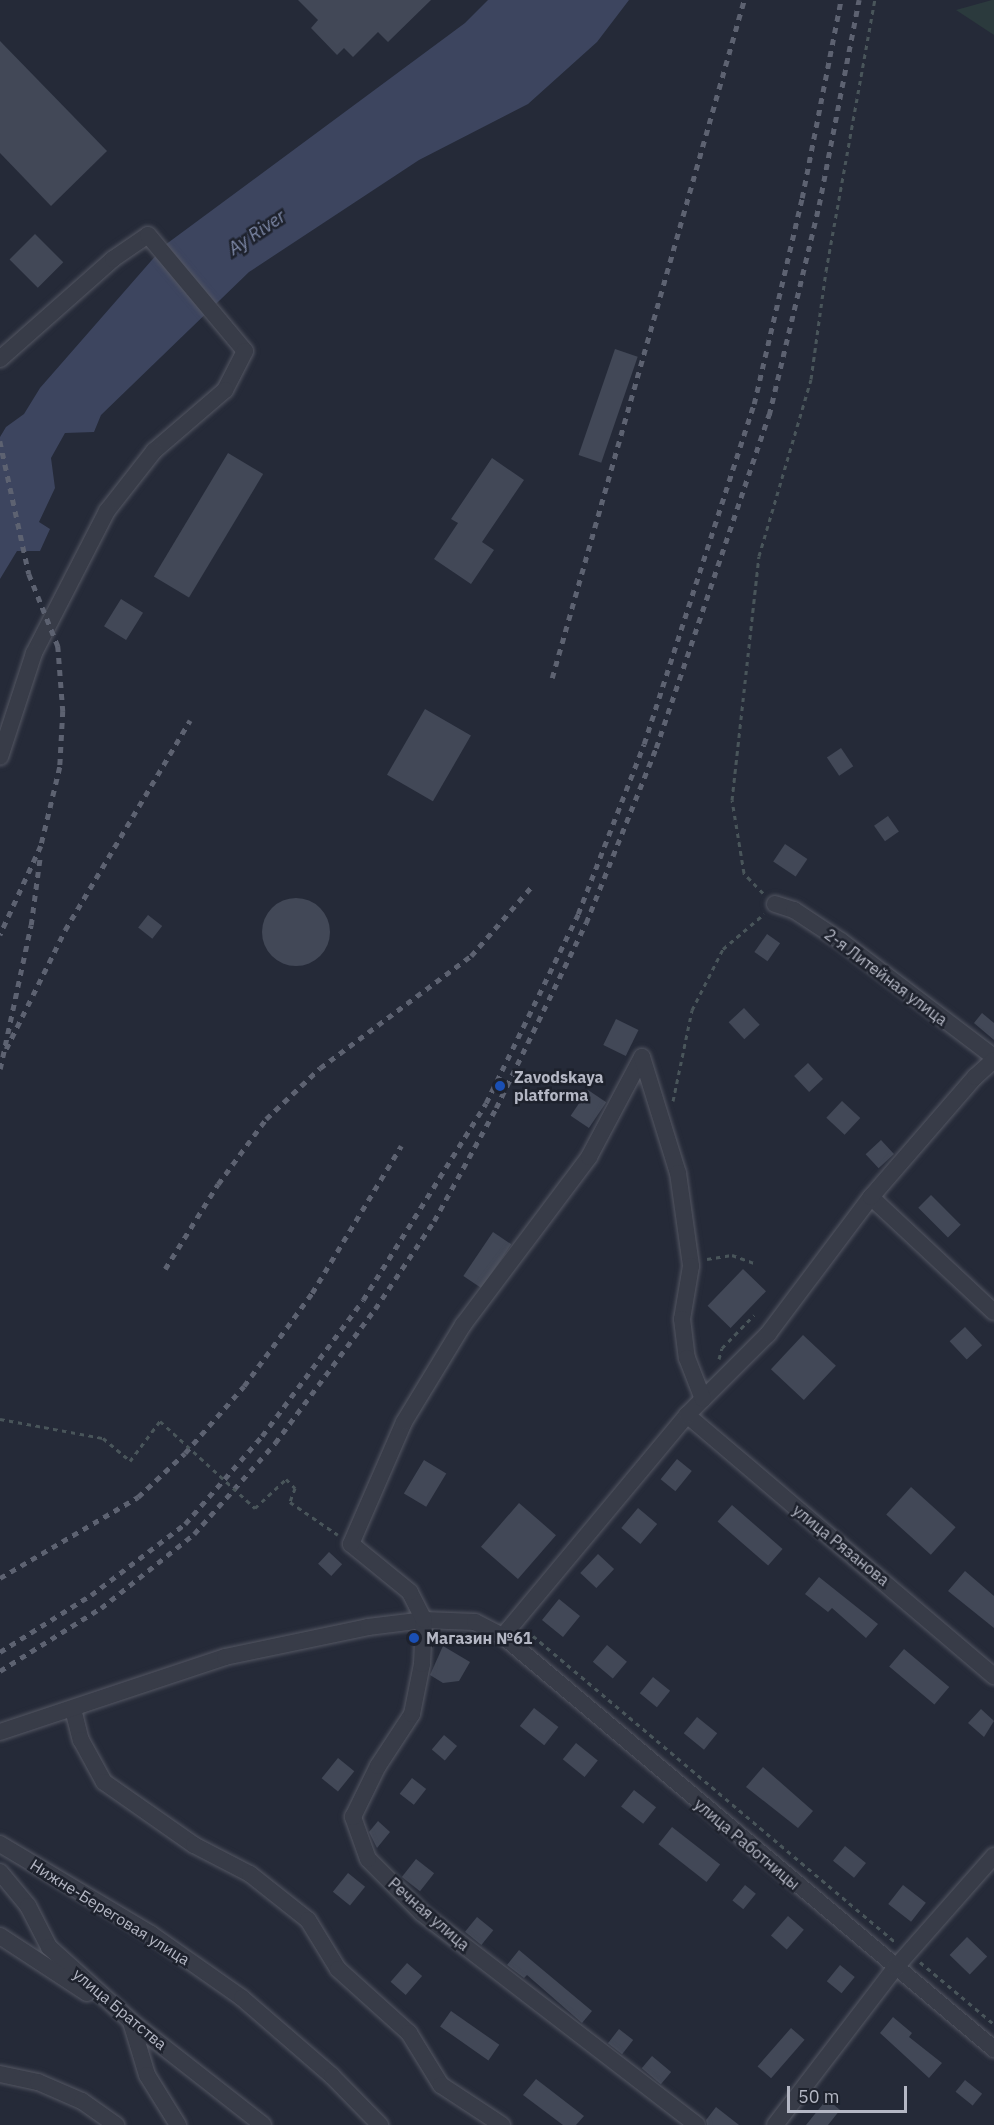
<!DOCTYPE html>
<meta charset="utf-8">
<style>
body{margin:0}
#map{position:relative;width:994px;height:2125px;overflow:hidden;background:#252a38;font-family:"IBM Plex Sans",sans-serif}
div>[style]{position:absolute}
.green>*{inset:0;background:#2b3a3d}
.water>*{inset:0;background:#3d455f}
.building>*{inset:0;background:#424857;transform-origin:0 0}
.round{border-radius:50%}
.path>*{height:3px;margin-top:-1.5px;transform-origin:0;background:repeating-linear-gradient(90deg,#49555a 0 4.5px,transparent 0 9px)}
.roads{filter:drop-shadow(0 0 2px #545763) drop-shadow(0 0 2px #545763)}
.minor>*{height:16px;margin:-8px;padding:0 8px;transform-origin:8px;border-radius:8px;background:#383c48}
.rail>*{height:4.5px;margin-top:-2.25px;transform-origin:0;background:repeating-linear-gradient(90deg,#5d6271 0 6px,transparent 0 12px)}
.path-bridge>*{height:3px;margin-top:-1.5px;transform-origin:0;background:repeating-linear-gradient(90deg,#49555a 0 4.5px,transparent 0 9px)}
.dots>*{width:16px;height:16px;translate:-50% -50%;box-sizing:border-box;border:3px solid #1e222d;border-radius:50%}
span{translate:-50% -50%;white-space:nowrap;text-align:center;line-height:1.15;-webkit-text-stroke:5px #1e222d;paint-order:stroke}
.street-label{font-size:16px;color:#b4b7c4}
.poi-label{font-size:16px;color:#b4b7c4;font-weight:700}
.left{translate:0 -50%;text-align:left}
.water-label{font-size:18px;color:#7f8aa9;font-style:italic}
.scale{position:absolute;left:787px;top:2086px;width:120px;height:27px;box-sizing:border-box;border:3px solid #b4b7c4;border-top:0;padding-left:8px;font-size:18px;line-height:21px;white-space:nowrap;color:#b4b7c4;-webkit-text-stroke:4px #1e222d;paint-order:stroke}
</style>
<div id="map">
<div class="green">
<i style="clip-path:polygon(994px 0,994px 35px,956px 10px,992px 0)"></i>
</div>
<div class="water">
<i style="clip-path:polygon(488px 0,629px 0,597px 42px,528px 104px,419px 160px,249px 272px,101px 415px,94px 432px,65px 433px,51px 458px,55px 488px,39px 522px,50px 529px,40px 551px,17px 551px,0 579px,0 437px,6px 427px,24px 414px,40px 388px,165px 245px,465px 23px)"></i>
</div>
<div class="building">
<i style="clip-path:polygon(298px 0,431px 0,388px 42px,378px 32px,353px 57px,344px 48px,337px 55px,311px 28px,318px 20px)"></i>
<i style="clip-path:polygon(0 41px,107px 151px,51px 206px,0 153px)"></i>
<i style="left:35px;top:234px;width:40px;height:36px;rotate:45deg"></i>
<i style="left:615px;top:349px;width:24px;height:112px;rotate:19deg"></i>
<i style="left:228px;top:453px;width:41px;height:144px;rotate:31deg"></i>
<i style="clip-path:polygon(492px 458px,524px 480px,482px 542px,494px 550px,471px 584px,434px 559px,458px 523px,451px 519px)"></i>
<i style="left:121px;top:599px;width:26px;height:32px;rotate:32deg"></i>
<i style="left:425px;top:709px;width:53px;height:76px;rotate:30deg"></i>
<i style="left:841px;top:748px;width:22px;height:17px;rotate:56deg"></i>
<i style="left:888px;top:816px;width:19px;height:17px;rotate:55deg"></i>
<i style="left:785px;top:844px;width:27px;height:21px;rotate:34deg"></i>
<i class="round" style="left:262px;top:898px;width:68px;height:68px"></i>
<i style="left:148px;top:915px;width:18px;height:16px;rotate:38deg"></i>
<i style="left:767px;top:934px;width:16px;height:22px;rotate:35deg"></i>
<i style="left:744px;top:1008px;width:23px;height:21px;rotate:47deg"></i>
<i style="clip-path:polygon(982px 1013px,994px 1023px,994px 1040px,974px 1023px)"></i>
<i style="left:616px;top:1019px;width:25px;height:29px;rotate:26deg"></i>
<i style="left:808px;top:1063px;width:22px;height:19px;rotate:47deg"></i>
<i style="left:588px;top:1090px;width:22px;height:31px;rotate:34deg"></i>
<i style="left:842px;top:1101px;width:25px;height:23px;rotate:43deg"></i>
<i style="left:881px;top:1140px;width:19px;height:21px;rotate:47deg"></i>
<i style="left:931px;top:1195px;width:42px;height:18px;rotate:45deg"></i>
<i style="left:493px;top:1232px;width:22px;height:53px;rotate:34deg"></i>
<i style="left:743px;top:1269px;width:32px;height:51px;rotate:44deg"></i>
<i style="left:965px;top:1327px;width:25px;height:21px;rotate:47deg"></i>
<i style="left:803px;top:1335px;width:45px;height:47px;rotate:43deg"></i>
<i style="left:677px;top:1459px;width:19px;height:26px;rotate:39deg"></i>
<i style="left:424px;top:1460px;width:26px;height:39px;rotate:31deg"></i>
<i style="left:911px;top:1487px;width:60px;height:37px;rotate:42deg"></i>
<i style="left:519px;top:1503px;width:49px;height:58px;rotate:41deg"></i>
<i style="left:732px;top:1505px;width:67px;height:22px;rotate:41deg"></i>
<i style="left:638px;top:1508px;width:25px;height:26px;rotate:40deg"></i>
<i style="left:329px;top:1552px;width:18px;height:16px;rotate:43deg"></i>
<i style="left:598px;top:1554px;width:22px;height:26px;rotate:43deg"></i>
<i style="clip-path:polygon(965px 1571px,994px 1596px,994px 1628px,948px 1591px)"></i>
<i style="clip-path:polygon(819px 1577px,878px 1624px,866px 1638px,832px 1608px,828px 1612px,805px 1594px)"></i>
<i style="left:559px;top:1599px;width:27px;height:27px;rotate:39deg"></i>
<i style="left:607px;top:1645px;width:26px;height:22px;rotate:40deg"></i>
<i style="clip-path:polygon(443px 1646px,470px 1662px,459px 1681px,443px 1683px,430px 1675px)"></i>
<i style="left:904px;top:1649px;width:59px;height:23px;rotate:40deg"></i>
<i style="left:653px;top:1677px;width:22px;height:21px;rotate:39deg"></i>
<i style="left:534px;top:1708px;width:31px;height:23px;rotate:38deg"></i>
<i style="clip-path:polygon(981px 1709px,994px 1721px,984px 1737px,968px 1723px)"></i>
<i style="left:697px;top:1717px;width:26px;height:21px;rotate:39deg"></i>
<i style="left:444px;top:1735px;width:17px;height:19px;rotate:40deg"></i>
<i style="left:576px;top:1743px;width:28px;height:21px;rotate:39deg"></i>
<i style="left:338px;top:1758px;width:21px;height:26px;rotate:39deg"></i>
<i style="clip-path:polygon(763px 1767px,813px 1811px,798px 1828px,746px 1787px)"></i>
<i style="left:412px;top:1778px;width:18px;height:20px;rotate:38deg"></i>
<i style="left:634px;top:1790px;width:28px;height:21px;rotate:38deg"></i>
<i style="clip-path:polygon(378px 1821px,390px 1832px,377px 1848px,369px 1832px)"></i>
<i style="left:672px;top:1827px;width:61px;height:22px;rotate:38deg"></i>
<i style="left:845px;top:1846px;width:27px;height:19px;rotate:39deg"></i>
<i style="left:416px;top:1859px;width:23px;height:23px;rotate:38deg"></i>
<i style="left:348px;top:1873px;width:22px;height:24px;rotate:39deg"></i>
<i style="left:745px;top:1885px;width:14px;height:20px;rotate:39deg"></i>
<i style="left:903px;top:1885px;width:29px;height:24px;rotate:38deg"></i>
<i style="left:788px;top:1916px;width:21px;height:26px;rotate:41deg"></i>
<i style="left:477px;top:1917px;width:21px;height:19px;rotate:39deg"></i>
<i style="left:967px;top:1937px;width:28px;height:25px;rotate:44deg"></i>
<i style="clip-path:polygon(519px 1950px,592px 2011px,582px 2023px,527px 1975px,524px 1978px,507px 1965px)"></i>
<i style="left:407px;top:1963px;width:20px;height:25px;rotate:41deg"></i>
<i style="left:840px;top:1965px;width:19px;height:21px;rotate:39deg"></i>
<i style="left:451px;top:2011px;width:59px;height:19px;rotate:35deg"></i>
<i style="clip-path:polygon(893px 2017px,912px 2033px,909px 2037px,942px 2063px,929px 2078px,880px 2033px)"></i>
<i style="left:791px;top:2028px;width:18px;height:51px;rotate:41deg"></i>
<i style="left:619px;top:2029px;width:18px;height:18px;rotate:38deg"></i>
<i style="left:652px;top:2056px;width:25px;height:16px;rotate:40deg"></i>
<i style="clip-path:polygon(536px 2079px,584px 2116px,576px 2125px,563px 2125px,523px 2095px)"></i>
<i style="left:965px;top:2080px;width:22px;height:15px;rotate:39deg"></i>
<i style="clip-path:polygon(827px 2099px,840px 2110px,828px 2125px,806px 2125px)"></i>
<i style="clip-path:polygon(716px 2107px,739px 2125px,707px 2125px,706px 2120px)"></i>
</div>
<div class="path">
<i style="left:763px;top:893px;width:28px;rotate:-134deg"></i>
<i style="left:744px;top:873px;width:74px;rotate:-99.3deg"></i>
<i style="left:732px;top:800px;width:245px;rotate:-83.7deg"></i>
<i style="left:759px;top:556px;width:184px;rotate:-73.6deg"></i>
<i style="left:811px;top:379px;width:109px;rotate:-82.1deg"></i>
<i style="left:826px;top:271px;width:275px;rotate:-79.8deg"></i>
<i style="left:673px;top:1101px;width:93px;rotate:-78.2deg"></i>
<i style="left:692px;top:1010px;width:68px;rotate:-63.1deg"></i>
<i style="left:723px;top:949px;width:54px;rotate:-40.5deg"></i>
<i style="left:707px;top:1259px;width:25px;rotate:-9deg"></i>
<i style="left:732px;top:1255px;width:23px;rotate:20deg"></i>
<i style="left:719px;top:1359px;width:11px;rotate:-75deg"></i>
<i style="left:722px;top:1348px;width:46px;rotate:-45.9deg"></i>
<i style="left:0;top:1419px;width:105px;rotate:10.5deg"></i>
<i style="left:103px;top:1438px;width:35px;rotate:40deg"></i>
<i style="left:130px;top:1461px;width:50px;rotate:-53.1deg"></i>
<i style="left:255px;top:1508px;width:42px;rotate:-43.1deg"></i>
<i style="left:286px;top:1479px;width:13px;rotate:45deg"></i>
<i style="left:295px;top:1488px;width:15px;rotate:110deg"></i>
<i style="left:290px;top:1502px;width:58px;rotate:34.5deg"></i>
<i style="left:526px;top:1630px;width:485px;rotate:40.2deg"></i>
<i style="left:920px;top:1962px;width:97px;rotate:40deg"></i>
</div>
<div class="roads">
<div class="minor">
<i style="left:0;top:359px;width:151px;rotate:-41.5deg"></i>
<i style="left:113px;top:259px;width:42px;rotate:-34.4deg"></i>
<i style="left:148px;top:235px;width:151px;rotate:50.1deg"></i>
<i style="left:245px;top:351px;width:44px;rotate:117.1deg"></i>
<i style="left:225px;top:390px;width:94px;rotate:139.3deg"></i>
<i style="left:154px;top:451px;width:76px;rotate:128.1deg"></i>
<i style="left:107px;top:511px;width:160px;rotate:117.2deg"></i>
<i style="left:34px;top:653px;width:109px;rotate:108.1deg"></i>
<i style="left:775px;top:904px;width:20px;rotate:18deg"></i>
<i style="left:794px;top:910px;width:56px;rotate:33.4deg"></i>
<i style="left:841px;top:941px;width:192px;rotate:37.2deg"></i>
<i style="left:871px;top:1197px;width:168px;rotate:43.1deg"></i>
<i style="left:687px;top:1415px;width:403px;rotate:40.4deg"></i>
<i style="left:503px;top:1636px;width:288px;rotate:-50.2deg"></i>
<i style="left:687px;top:1415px;width:115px;rotate:-45deg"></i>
<i style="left:768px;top:1334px;width:171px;rotate:-53.1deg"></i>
<i style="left:871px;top:1197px;width:159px;rotate:-49.1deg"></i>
<i style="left:975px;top:1077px;width:25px;rotate:-42deg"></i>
<i style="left:73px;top:1709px;width:32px;rotate:76deg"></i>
<i style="left:81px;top:1740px;width:48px;rotate:61.3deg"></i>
<i style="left:104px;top:1782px;width:110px;rotate:35deg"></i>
<i style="left:194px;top:1845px;width:63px;rotate:27.4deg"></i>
<i style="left:250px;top:1874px;width:74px;rotate:38.4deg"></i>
<i style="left:308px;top:1920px;width:57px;rotate:58.5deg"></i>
<i style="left:338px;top:1969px;width:96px;rotate:42deg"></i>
<i style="left:409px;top:2033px;width:61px;rotate:58.4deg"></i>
<i style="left:441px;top:2085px;width:73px;rotate:33.3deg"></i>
<i style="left:0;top:1732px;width:237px;rotate:-18.4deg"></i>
<i style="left:225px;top:1657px;width:146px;rotate:-11.8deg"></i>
<i style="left:368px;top:1627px;width:56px;rotate:-7.1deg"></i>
<i style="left:424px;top:1620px;width:51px;rotate:2.2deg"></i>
<i style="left:475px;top:1622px;width:31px;rotate:27deg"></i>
<i style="left:503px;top:1636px;width:642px;rotate:40.07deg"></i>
<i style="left:0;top:1844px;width:176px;rotate:30.8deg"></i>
<i style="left:151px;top:1934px;width:111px;rotate:35.1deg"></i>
<i style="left:242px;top:1998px;width:119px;rotate:40.9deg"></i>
<i style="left:332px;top:2076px;width:69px;rotate:45.6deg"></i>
<i style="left:0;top:1872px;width:44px;rotate:50.5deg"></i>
<i style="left:28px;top:1906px;width:46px;rotate:62.9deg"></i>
<i style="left:49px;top:1947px;width:113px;rotate:42.1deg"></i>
<i style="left:133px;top:2023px;width:165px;rotate:38.1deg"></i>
<i style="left:0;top:1936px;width:104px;rotate:33.2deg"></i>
<i style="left:131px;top:2022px;width:55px;rotate:73.2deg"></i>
<i style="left:147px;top:2075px;width:59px;rotate:58.2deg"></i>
<i style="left:0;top:2074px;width:39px;rotate:12deg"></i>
<i style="left:38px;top:2082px;width:48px;rotate:23.4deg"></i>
<i style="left:82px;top:2101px;width:42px;rotate:35.2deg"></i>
<i style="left:697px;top:2125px;width:347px;rotate:-142.4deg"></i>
<i style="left:422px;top:1913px;width:76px;rotate:-135deg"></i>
<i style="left:368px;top:1859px;width:45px;rotate:-109.7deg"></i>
<i style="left:353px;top:1817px;width:57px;rotate:-63.9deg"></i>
<i style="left:378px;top:1766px;width:62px;rotate:-56.8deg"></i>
<i style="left:412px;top:1714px;width:51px;rotate:-78.7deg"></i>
<i style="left:422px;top:1664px;width:44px;rotate:-87.4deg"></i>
<i style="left:424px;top:1620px;width:31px;rotate:-117deg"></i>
<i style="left:410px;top:1592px;width:76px;rotate:-140.9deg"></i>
<i style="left:351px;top:1544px;width:133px;rotate:-66.5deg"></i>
<i style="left:404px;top:1422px;width:114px;rotate:-58.7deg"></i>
<i style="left:463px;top:1325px;width:210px;rotate:-53.1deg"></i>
<i style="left:589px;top:1157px;width:113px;rotate:-62.1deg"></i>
<i style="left:642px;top:1057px;width:121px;rotate:72.8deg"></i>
<i style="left:678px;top:1173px;width:94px;rotate:82deg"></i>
<i style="left:691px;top:1266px;width:54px;rotate:99.6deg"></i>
<i style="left:682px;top:1319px;width:39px;rotate:83deg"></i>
<i style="left:687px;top:1358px;width:44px;rotate:68.7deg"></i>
<i style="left:775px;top:2125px;width:199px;rotate:-52.6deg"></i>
<i style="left:896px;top:1967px;width:148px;rotate:-48.6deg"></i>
</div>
</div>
<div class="rail">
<i style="left:0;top:441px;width:136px;rotate:77.7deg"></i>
<i style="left:29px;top:574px;width:78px;rotate:68.1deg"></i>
<i style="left:58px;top:646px;width:65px;rotate:85.6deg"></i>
<i style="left:63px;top:711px;width:56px;rotate:93.1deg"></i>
<i style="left:60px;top:767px;width:81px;rotate:103.5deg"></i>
<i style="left:41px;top:846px;width:98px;rotate:114.7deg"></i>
<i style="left:552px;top:678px;width:705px;rotate:-74.19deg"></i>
<i style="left:6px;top:1049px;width:133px;rotate:-63.6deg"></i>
<i style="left:65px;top:930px;width:244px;rotate:-59.2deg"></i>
<i style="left:0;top:1069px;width:147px;rotate:-77.9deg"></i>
<i style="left:31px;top:925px;width:69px;rotate:-82.5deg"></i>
<i style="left:165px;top:1269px;width:100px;rotate:-58.1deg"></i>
<i style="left:218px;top:1184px;width:81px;rotate:-53.6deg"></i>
<i style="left:266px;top:1119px;width:74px;rotate:-43.4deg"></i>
<i style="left:320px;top:1068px;width:188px;rotate:-36.6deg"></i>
<i style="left:471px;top:956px;width:94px;rotate:-48.9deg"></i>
<i style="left:0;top:1578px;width:160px;rotate:-30.4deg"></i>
<i style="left:138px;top:1497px;width:64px;rotate:-43.1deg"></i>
<i style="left:185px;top:1453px;width:89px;rotate:-48.6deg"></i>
<i style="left:244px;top:1386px;width:115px;rotate:-53.8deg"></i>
<i style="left:312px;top:1293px;width:172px;rotate:-58.8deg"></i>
<i style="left:0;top:1652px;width:107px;rotate:-32.1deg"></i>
<i style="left:91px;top:1595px;width:118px;rotate:-37.1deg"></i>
<i style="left:185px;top:1524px;width:117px;rotate:-48.8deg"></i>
<i style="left:262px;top:1436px;width:169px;rotate:-53.4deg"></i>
<i style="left:363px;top:1300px;width:232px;rotate:-58deg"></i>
<i style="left:486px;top:1103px;width:210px;rotate:-64deg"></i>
<i style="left:578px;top:914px;width:182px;rotate:-68.8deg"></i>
<i style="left:644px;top:744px;width:357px;rotate:-72.1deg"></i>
<i style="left:754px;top:404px;width:212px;rotate:-76.9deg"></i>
<i style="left:802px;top:198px;width:202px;rotate:-78.9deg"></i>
<i style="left:0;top:1671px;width:119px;rotate:-32deg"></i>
<i style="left:101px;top:1608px;width:119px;rotate:-38.5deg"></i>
<i style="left:194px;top:1534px;width:122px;rotate:-48.3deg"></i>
<i style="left:275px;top:1443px;width:167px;rotate:-53.3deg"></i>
<i style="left:375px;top:1309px;width:106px;rotate:-56.2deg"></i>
<i style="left:434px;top:1221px;width:129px;rotate:-61.2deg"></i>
<i style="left:496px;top:1108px;width:206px;rotate:-64.1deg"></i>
<i style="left:586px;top:923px;width:188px;rotate:-68.2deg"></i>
<i style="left:656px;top:748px;width:352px;rotate:-71.3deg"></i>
<i style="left:769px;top:415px;width:216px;rotate:-76.6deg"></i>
<i style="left:819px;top:205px;width:209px;rotate:-79deg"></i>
</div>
<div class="path-bridge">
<i style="left:160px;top:1421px;width:129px;rotate:42.5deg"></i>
</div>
<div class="dots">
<i style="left:500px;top:1086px;background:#1a4fb4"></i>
<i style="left:414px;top:1638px;background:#1a4fb4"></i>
</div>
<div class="street-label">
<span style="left:886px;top:977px;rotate:37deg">2-я Литейная улица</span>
<span style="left:841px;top:1545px;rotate:39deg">улица Рязанова</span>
<span style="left:747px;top:1844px;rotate:40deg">улица Работницы</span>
<span style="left:110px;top:1912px;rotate:32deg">Нижне-Береговая улица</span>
<span style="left:429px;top:1914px;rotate:41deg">Речная улица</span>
<span style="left:120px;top:2009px;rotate:40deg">улица Братства</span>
</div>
<div class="poi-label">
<span class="left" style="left:514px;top:1086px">Zavodskaya<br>platforma</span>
<span class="left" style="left:426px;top:1638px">Магазин №61</span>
</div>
<div class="water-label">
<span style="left:257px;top:233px;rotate:-34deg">Ay River</span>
</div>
<div class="scale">50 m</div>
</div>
